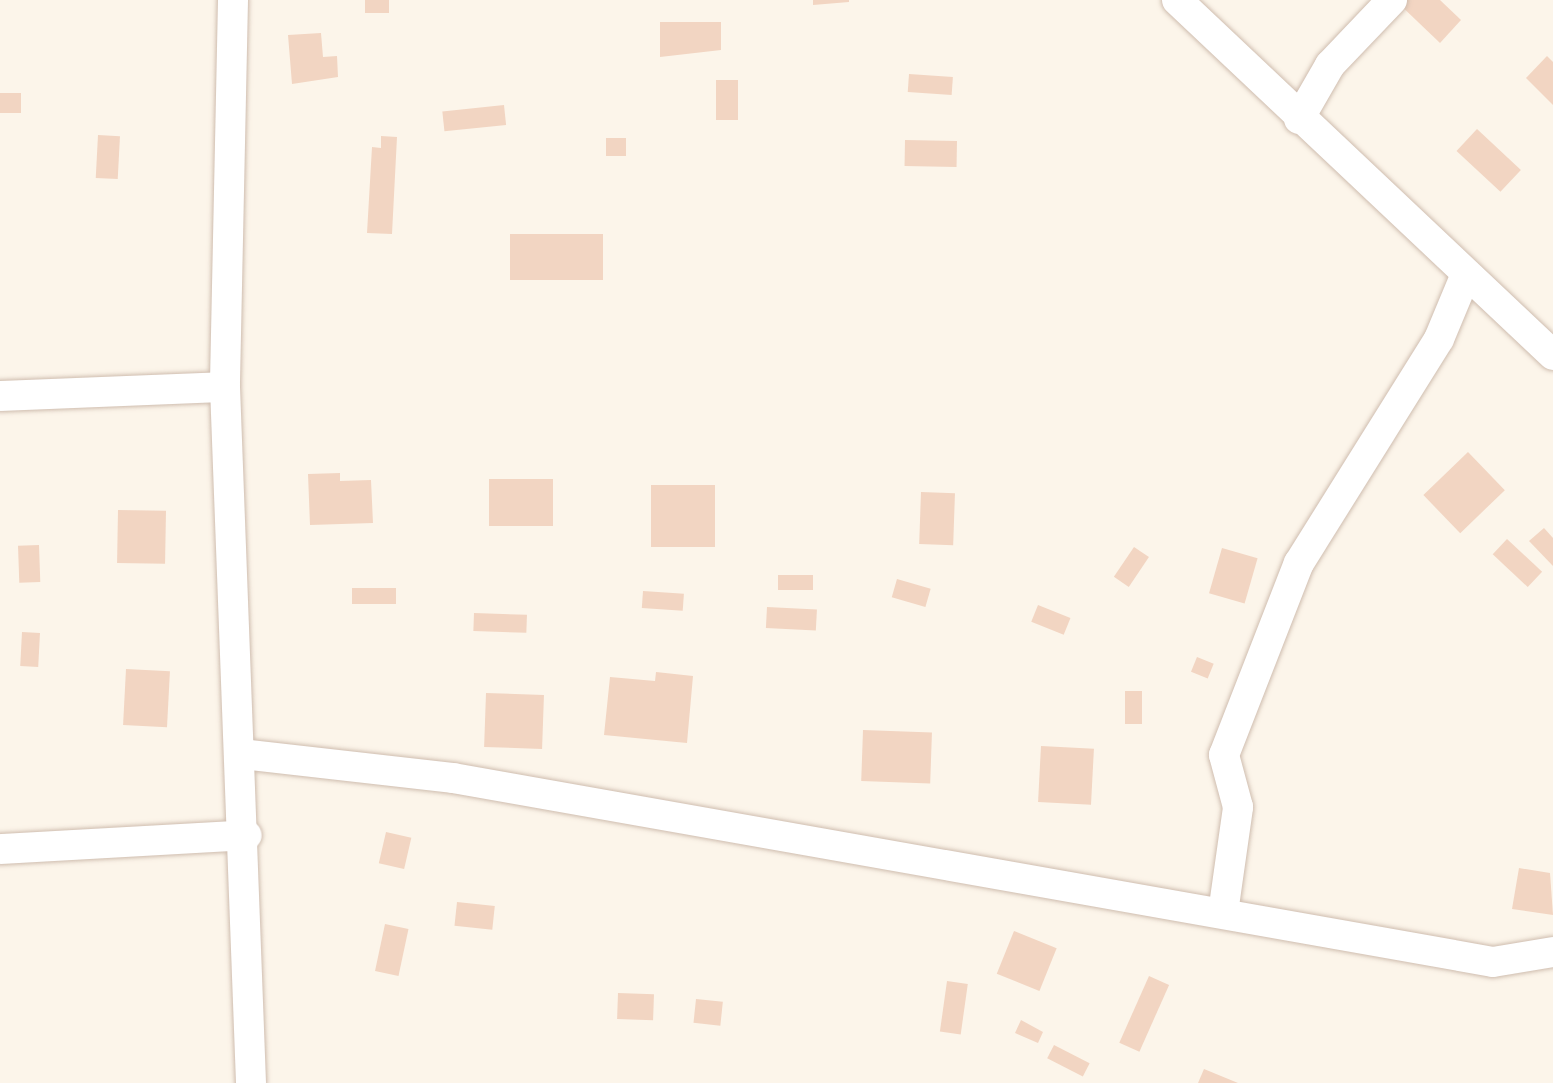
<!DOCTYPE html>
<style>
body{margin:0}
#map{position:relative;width:1553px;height:1083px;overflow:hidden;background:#fcf5ea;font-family:"Archivo Narrow",sans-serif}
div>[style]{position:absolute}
.building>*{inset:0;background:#f2d5c2;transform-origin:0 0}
.roads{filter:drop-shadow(0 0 2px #cfbdaf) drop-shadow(0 0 2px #cfbdaf)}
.minor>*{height:30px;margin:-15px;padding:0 15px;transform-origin:15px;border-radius:15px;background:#fff}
span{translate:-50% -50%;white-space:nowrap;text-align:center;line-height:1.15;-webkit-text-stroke:6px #fff9f1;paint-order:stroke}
</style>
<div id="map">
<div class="building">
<i style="left:365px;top:0;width:24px;height:13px"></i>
<i style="clip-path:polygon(813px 0,849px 0,849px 2px,813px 5px)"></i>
<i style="clip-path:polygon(1395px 0,1440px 0,1461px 20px,1440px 43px)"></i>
<i style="clip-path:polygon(660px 22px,721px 22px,721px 50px,660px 57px)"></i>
<i style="clip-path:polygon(321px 33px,323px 57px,337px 56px,338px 77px,292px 84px,288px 35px)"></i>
<i style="clip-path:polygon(1547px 56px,1553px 62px,1553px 105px,1526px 78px)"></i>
<i style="left:909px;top:74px;width:44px;height:18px;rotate:4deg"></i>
<i style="left:716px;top:80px;width:22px;height:40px"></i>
<i style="left:21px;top:93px;width:20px;height:21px;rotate:90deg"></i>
<i style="left:504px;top:105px;width:20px;height:62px;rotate:84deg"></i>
<i style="left:1477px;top:129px;width:60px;height:30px;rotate:43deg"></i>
<i style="left:98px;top:135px;width:22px;height:43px;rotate:3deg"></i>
<i style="clip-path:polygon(381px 136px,397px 137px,392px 234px,367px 233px,372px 147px,381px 148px)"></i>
<i style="left:606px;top:138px;width:20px;height:18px"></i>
<i style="left:905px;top:140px;width:52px;height:26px;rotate:1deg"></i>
<i style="left:603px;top:234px;width:46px;height:93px;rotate:90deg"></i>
<i style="left:1468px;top:452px;width:53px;height:62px;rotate:46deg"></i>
<i style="clip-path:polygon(340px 473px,340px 481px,371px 480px,373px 523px,310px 525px,308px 474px)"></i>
<i style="left:489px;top:479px;width:64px;height:47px"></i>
<i style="left:651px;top:485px;width:64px;height:62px"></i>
<i style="left:921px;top:492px;width:34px;height:52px;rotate:2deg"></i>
<i style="left:118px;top:510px;width:48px;height:53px;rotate:1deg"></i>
<i style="clip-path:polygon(1544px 528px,1553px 538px,1553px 566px,1529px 541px)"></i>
<i style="left:1507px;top:539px;width:48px;height:21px;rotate:43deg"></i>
<i style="left:39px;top:545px;width:37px;height:21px;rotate:88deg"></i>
<i style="left:1134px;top:547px;width:18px;height:36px;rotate:34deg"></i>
<i style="left:1222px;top:548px;width:37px;height:47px;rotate:16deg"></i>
<i style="left:778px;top:575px;width:35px;height:15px"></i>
<i style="left:897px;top:579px;width:35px;height:19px;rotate:16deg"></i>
<i style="left:352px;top:588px;width:44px;height:16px"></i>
<i style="left:643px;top:591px;width:41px;height:17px;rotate:4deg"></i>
<i style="left:1038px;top:605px;width:35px;height:18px;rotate:22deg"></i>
<i style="left:767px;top:607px;width:50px;height:21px;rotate:3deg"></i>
<i style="left:474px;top:613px;width:53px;height:18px;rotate:2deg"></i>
<i style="left:22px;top:632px;width:18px;height:34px;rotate:3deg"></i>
<i style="left:1197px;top:657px;width:18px;height:16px;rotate:22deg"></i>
<i style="left:126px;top:669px;width:44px;height:56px;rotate:3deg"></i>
<i style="clip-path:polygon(656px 672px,693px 676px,687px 743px,604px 735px,610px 677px,655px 681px)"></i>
<i style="left:1125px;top:691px;width:17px;height:33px"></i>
<i style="left:486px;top:693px;width:58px;height:54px;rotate:2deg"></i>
<i style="left:863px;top:730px;width:69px;height:51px;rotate:2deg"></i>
<i style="left:1041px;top:746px;width:53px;height:56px;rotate:3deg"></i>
<i style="left:386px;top:832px;width:26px;height:32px;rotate:13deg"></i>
<i style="clip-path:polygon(1519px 868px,1550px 873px,1553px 915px,1512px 909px)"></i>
<i style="left:457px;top:902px;width:38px;height:24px;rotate:6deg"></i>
<i style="left:385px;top:924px;width:24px;height:48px;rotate:12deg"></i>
<i style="left:1014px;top:931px;width:46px;height:46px;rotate:22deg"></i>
<i style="left:1149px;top:976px;width:22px;height:73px;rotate:24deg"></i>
<i style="left:947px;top:981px;width:21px;height:51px;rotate:8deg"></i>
<i style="left:618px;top:993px;width:36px;height:26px;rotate:2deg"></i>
<i style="left:696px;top:999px;width:27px;height:24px;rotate:6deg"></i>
<i style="clip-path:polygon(1021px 1020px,1043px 1032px,1038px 1043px,1015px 1033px)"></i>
<i style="left:1054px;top:1045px;width:40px;height:15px;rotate:27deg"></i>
<i style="clip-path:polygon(1204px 1069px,1238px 1083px,1198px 1083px)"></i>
</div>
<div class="roads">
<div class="minor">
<i style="left:233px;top:0;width:387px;rotate:91.2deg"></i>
<i style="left:225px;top:387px;width:696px;rotate:87.86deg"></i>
<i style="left:1177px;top:0;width:517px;rotate:43.35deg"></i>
<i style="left:1299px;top:119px;width:62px;rotate:-60.1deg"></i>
<i style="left:1330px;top:65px;width:90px;rotate:-46.4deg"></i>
<i style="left:0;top:396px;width:225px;rotate:-2.3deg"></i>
<i style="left:242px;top:754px;width:212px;rotate:6.5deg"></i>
<i style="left:453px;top:778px;width:1056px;rotate:10.03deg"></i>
<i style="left:1493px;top:962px;width:61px;rotate:-9.5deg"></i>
<i style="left:0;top:849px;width:247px;rotate:-3.2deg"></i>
<i style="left:1223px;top:913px;width:107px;rotate:-81.9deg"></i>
<i style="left:1238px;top:807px;width:54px;rotate:-105.1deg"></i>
<i style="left:1224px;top:755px;width:206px;rotate:-68.7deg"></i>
<i style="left:1299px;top:563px;width:264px;rotate:-58deg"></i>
<i style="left:1439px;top:339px;width:70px;rotate:-67.4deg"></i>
</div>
</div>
</div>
